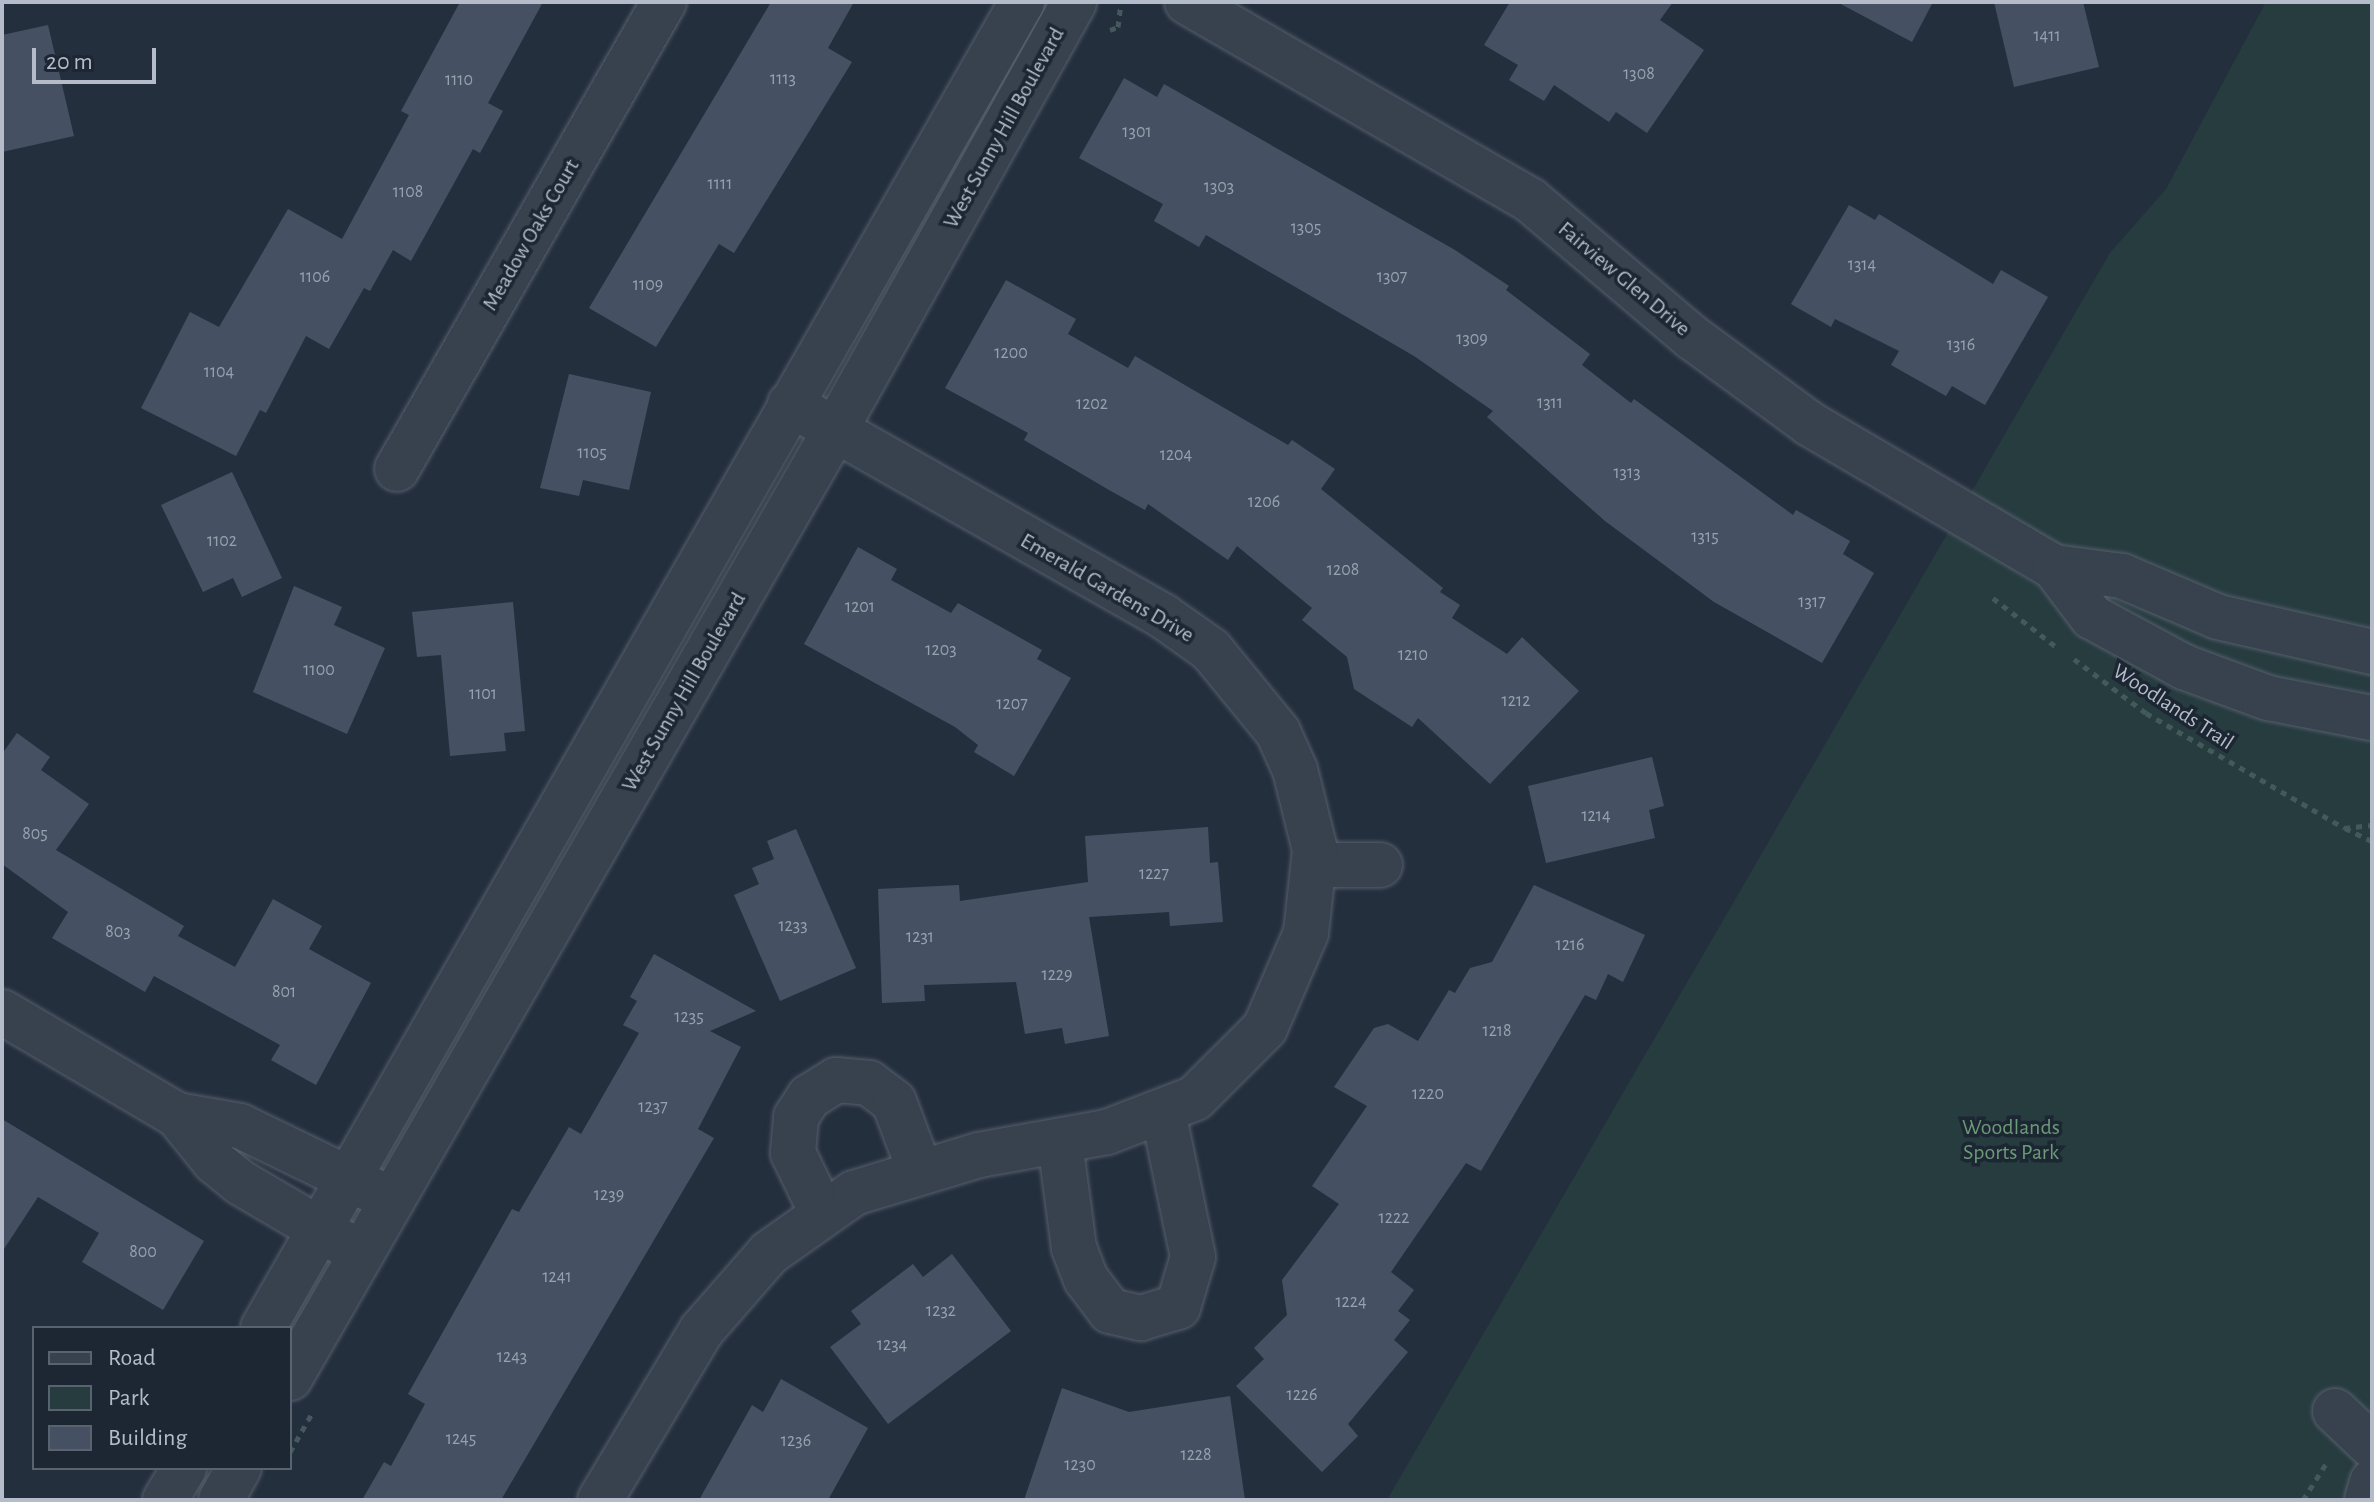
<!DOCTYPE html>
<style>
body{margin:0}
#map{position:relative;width:2374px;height:1502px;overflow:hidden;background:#242f3e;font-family:"Alegreya Sans",sans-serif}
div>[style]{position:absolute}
.green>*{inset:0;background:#263c3f}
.building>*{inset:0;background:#455162}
.path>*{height:5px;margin-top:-2.5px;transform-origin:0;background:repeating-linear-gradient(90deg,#44595c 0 6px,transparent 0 12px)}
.roads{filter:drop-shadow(0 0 2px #565f6c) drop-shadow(0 0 2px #565f6c)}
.minor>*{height:44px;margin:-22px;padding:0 22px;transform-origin:22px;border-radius:22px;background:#38414e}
span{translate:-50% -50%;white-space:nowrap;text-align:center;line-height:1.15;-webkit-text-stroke:7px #1d2633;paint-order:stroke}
.number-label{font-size:18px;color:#98a1af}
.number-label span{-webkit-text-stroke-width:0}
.street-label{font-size:22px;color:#b4bcc9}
.park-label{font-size:22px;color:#6b9a76}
.frame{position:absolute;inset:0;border:4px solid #b4bcc9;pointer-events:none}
.legend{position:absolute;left:32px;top:1326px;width:260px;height:144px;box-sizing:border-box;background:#1d2633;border:2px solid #59626f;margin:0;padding:10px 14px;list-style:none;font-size:24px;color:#b4bcc9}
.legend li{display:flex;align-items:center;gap:16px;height:40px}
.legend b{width:40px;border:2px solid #59626f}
.scale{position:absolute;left:32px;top:48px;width:124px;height:36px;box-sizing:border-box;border:4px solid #b4bcc9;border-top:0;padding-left:10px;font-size:24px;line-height:28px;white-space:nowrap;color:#b4bcc9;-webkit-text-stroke:6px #1d2633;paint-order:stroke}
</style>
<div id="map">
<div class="green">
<i style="clip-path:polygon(2266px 2px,2372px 2px,2372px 1500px,1387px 1500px,2110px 253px,2166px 189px)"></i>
</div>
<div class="building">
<i style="clip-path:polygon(460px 2px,543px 2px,488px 103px,503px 111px,480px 153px,473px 149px,411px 261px,393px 250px,370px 291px,364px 288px,329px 349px,306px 336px,266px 413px,260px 410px,236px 456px,141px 408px,190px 312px,219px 327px,288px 209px,342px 239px,409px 115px,401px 111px)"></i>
<i style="clip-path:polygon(771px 2px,854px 2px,828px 48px,852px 62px,734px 253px,719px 244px,656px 347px,589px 308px)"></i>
<i style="clip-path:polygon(1510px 2px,1673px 2px,1660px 20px,1704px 50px,1647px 133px,1616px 112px,1609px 122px,1554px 85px,1544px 101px,1509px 80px,1518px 65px,1484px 45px)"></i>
<i style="clip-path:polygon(1837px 2px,1933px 2px,1912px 42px)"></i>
<i style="clip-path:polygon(1994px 2px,2083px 2px,2099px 67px,2014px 87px)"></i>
<i style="clip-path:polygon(48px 25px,74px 136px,2px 152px,2px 35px)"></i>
<i style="clip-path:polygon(1124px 78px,1157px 97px,1164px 84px,1455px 250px,1509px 286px,1506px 290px,1590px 354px,1582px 365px,1631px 403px,1634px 399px,1793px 515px,1796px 510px,1850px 541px,1843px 554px,1874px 573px,1822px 663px,1714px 602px,1605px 521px,1487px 417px,1493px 411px,1414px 356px,1206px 235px,1199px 247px,1154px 221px,1163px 204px,1079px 158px)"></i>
<i style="clip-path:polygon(1849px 205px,1875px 220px,1879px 214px,1993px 284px,2001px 270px,2048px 297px,1985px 405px,1952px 386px,1946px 396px,1891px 365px,1899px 351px,1835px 319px,1831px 327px,1791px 304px)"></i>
<i style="clip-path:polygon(1006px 280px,1076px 319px,1068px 334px,1128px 368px,1135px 356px,1288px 445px,1292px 440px,1335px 469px,1321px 489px,1443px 588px,1440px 592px,1460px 605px,1452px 618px,1507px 654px,1522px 637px,1579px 691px,1490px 784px,1418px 718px,1412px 727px,1354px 689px,1347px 657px,1302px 620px,1312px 608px,1237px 546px,1228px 560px,1148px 504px,1145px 510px,1109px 490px,1024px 440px,1028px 433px,945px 388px)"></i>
<i style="clip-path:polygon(569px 374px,651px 392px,629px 490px,583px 480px,579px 496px,540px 488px)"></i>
<i style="clip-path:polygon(232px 472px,282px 578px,242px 597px,233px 578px,203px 592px,161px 505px)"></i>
<i style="clip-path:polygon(858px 547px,897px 569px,891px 580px,951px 613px,958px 603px,1042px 650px,1037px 659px,1071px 678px,1014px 776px,974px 752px,978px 745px,955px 727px,804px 644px)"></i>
<i style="clip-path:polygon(294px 586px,342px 607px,334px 625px,385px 648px,347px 734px,253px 692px)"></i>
<i style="clip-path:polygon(513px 602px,525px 731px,504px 733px,506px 751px,450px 756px,441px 655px,417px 657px,412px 612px)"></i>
<i style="clip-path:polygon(17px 733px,50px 757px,41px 770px,89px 804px,56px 850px,184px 926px,178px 936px,235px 967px,273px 899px,322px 926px,309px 949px,371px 983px,316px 1085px,271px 1060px,280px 1045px,154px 976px,145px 992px,52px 938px,68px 912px,2px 864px,2px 754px)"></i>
<i style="clip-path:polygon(1652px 757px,1664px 806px,1649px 810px,1655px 838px,1546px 863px,1528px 786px)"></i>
<i style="clip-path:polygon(1208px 827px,1210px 863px,1218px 862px,1223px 922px,1170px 926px,1169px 912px,1089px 917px,1109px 1036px,1065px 1044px,1062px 1028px,1025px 1034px,1016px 982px,924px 985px,925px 1001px,882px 1003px,878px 889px,959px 885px,960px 901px,1088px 882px,1085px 836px)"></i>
<i style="clip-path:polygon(796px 829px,856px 968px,780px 1001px,734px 895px,759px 884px,752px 868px,774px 859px,767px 841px)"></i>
<i style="clip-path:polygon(1534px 885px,1645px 935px,1623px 982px,1608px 974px,1596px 1000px,1585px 995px,1481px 1171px,1466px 1163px,1391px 1272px,1414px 1290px,1398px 1311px,1410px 1320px,1394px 1340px,1408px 1352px,1348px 1424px,1358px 1436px,1322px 1472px,1236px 1386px,1264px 1359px,1254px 1348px,1287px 1315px,1282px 1280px,1339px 1204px,1312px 1186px,1367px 1106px,1334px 1087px,1374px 1028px,1388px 1024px,1418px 1041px,1449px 990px,1455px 993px,1470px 968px,1492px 962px)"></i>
<i style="clip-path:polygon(654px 954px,756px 1011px,710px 1031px,741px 1047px,698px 1129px,714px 1138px,501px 1500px,362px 1500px,384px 1462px,391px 1466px,425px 1404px,408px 1394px,512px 1209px,519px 1212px,569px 1127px,581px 1134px,639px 1033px,623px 1025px,637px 1001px,630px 997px)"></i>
<i style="clip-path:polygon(2px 1119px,204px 1241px,163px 1310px,82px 1262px,99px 1233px,38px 1197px,2px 1252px)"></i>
<i style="clip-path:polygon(952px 1254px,1011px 1331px,888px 1424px,830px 1347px,861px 1324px,851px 1311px,913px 1264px,923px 1277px)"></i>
<i style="clip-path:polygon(781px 1379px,868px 1428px,828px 1500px,699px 1500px,752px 1405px,763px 1412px)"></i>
<i style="clip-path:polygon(1062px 1388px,1129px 1412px,1230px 1396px,1245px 1500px,1024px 1500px)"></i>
</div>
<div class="path">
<i style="left:1110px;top:30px;width:9px;rotate:-21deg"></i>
<i style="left:1118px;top:27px;width:25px;rotate:-83deg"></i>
<i style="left:1993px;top:598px;width:83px;rotate:37.7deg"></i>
<i style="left:2074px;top:659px;width:90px;rotate:36.9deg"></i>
<i style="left:2146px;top:713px;width:229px;rotate:30.1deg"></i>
<i style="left:2344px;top:828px;width:28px;rotate:-6deg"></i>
<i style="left:2345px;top:828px;width:30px;rotate:26deg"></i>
<i style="left:290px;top:1452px;width:43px;rotate:-60.4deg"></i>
<i style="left:2303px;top:1500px;width:45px;rotate:-57.7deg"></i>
</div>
<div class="roads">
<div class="minor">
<i style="left:1187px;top:2px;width:396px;rotate:30deg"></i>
<i style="left:1530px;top:200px;width:214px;rotate:40.3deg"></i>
<i style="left:1693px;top:338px;width:145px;rotate:36.3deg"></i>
<i style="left:1810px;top:424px;width:283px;rotate:30.4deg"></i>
<i style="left:2054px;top:567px;width:63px;rotate:52.8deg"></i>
<i style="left:2092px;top:617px;width:105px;rotate:28.5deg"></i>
<i style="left:2184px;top:667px;width:90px;rotate:20.3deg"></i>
<i style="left:2268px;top:698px;width:106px;rotate:10.9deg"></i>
<i style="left:397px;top:469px;width:538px;rotate:-60.24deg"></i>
<i style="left:2054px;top:567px;width:69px;rotate:7.5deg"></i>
<i style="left:2122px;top:576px;width:104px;rotate:23.1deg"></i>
<i style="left:2218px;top:617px;width:158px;rotate:12.8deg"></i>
<i style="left:1315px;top:865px;width:65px"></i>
<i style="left:2px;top:1012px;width:203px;rotate:30.5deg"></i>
<i style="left:177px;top:1115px;width:60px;rotate:51deg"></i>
<i style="left:215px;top:1162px;width:33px;rotate:39deg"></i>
<i style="left:241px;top:1183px;width:121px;rotate:30.4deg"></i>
<i style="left:177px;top:1115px;width:64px;rotate:9.9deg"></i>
<i style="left:240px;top:1126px;width:149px;rotate:25.9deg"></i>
<i style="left:1060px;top:1142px;width:107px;rotate:82.5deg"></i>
<i style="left:1074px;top:1248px;width:33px;rotate:69deg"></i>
<i style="left:1086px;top:1279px;width:40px;rotate:53deg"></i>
<i style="left:1110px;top:1311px;width:32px;rotate:13deg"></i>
<i style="left:1141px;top:1318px;width:39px;rotate:-17deg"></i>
<i style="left:1178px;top:1307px;width:52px;rotate:-73.3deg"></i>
<i style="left:1193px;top:1257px;width:148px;rotate:-101.7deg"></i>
<i style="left:822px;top:1213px;width:67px;rotate:-115.8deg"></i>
<i style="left:793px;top:1153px;width:36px;rotate:-85deg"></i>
<i style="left:796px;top:1117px;width:24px;rotate:-57deg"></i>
<i style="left:809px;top:1097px;width:32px;rotate:-32deg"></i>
<i style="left:836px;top:1080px;width:33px;rotate:5deg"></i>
<i style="left:869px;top:1083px;width:31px;rotate:37deg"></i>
<i style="left:894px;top:1102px;width:74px;rotate:69.4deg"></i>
<i style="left:263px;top:1328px;width:1528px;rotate:-60.21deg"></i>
<i style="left:290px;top:1378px;width:1091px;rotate:-60.1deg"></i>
<i style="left:834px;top:432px;width:492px;rotate:-60.8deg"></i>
<i style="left:2335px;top:1411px;width:51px;rotate:43.4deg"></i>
<i style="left:165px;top:1500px;width:37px;rotate:-59deg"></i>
<i style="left:221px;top:1500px;width:37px;rotate:-61deg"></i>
<i style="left:600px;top:1500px;width:197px;rotate:-59.1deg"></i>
<i style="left:701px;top:1331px;width:103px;rotate:-48.9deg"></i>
<i style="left:769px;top:1253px;width:104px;rotate:-35.2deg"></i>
<i style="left:854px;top:1193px;width:131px;rotate:-16.9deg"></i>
<i style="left:979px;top:1155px;width:130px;rotate:-10.2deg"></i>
<i style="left:1107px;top:1132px;width:94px;rotate:-21.1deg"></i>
<i style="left:1195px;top:1098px;width:99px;rotate:-45deg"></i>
<i style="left:1265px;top:1028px;width:103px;rotate:-66.7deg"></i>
<i style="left:1306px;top:933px;width:83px;rotate:-83.8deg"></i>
<i style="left:1315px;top:850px;width:82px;rotate:-104deg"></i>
<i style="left:1295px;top:770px;width:42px;rotate:-114.1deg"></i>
<i style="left:1278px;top:732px;width:106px;rotate:-129.3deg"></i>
<i style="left:1211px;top:650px;width:59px;rotate:-144.7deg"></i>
<i style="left:1163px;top:616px;width:429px;rotate:-150.4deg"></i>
<i style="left:2367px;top:1500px;width:19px;rotate:-74deg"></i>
</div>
</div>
<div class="number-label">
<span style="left:2047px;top:36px">1411</span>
<span style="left:1639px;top:74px">1308</span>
<span style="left:783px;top:79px">1113</span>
<span style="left:459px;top:80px">1110</span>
<span style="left:1137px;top:132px">1301</span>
<span style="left:720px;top:184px">1111</span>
<span style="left:1219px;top:187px">1303</span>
<span style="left:408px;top:192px">1108</span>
<span style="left:1306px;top:228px">1305</span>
<span style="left:1862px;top:265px">1314</span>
<span style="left:315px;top:277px">1106</span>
<span style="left:1392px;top:277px">1307</span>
<span style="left:648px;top:285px">1109</span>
<span style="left:1472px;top:339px">1309</span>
<span style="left:1961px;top:345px">1316</span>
<span style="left:1011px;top:353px">1200</span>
<span style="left:219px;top:372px">1104</span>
<span style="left:1550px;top:403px">1311</span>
<span style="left:1092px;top:404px">1202</span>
<span style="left:592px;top:453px">1105</span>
<span style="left:1176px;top:455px">1204</span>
<span style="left:1627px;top:473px">1313</span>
<span style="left:1264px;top:502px">1206</span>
<span style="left:1705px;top:537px">1315</span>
<span style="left:222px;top:541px">1102</span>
<span style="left:1343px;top:570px">1208</span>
<span style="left:1812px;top:602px">1317</span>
<span style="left:860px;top:607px">1201</span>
<span style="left:941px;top:650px">1203</span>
<span style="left:1413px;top:655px">1210</span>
<span style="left:319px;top:670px">1100</span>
<span style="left:483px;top:694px">1101</span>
<span style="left:1516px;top:701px">1212</span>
<span style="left:1012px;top:704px">1207</span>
<span style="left:1596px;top:816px">1214</span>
<span style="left:35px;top:834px">805</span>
<span style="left:1154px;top:874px">1227</span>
<span style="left:793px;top:926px">1233</span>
<span style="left:118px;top:932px">803</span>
<span style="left:920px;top:937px">1231</span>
<span style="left:1570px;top:945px">1216</span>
<span style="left:1057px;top:975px">1229</span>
<span style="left:284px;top:992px">801</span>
<span style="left:689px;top:1017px">1235</span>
<span style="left:1497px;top:1031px">1218</span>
<span style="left:1428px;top:1094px">1220</span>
<span style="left:653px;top:1107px">1237</span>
<span style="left:609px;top:1195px">1239</span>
<span style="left:1394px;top:1218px">1222</span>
<span style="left:143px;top:1252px">800</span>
<span style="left:557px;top:1277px">1241</span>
<span style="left:1351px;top:1302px">1224</span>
<span style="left:941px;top:1311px">1232</span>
<span style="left:892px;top:1345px">1234</span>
<span style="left:512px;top:1357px">1243</span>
<span style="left:1302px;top:1395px">1226</span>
<span style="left:461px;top:1439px">1245</span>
<span style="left:796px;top:1441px">1236</span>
<span style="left:1196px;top:1455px">1228</span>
<span style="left:1080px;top:1465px">1230</span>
</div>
<div class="street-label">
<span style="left:1004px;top:128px;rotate:-61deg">West Sunny Hill Boulevard</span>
<span style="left:531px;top:235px;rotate:-60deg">Meadow Oaks Court</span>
<span style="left:1624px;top:279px;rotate:40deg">Fairview Glen Drive</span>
<span style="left:1107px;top:588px;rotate:30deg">Emerald Gardens Drive</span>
<span style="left:684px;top:692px;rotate:-60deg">West Sunny Hill Boulevard</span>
<span style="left:2173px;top:707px;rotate:33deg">Woodlands Trail</span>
</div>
<div class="park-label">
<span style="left:2011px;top:1140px">Woodlands<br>Sports Park</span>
</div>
<div class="frame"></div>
<ul class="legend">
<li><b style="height:10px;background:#38414e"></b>Road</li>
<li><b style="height:22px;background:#263c3f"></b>Park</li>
<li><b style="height:22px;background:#455162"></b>Building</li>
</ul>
<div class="scale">20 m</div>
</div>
